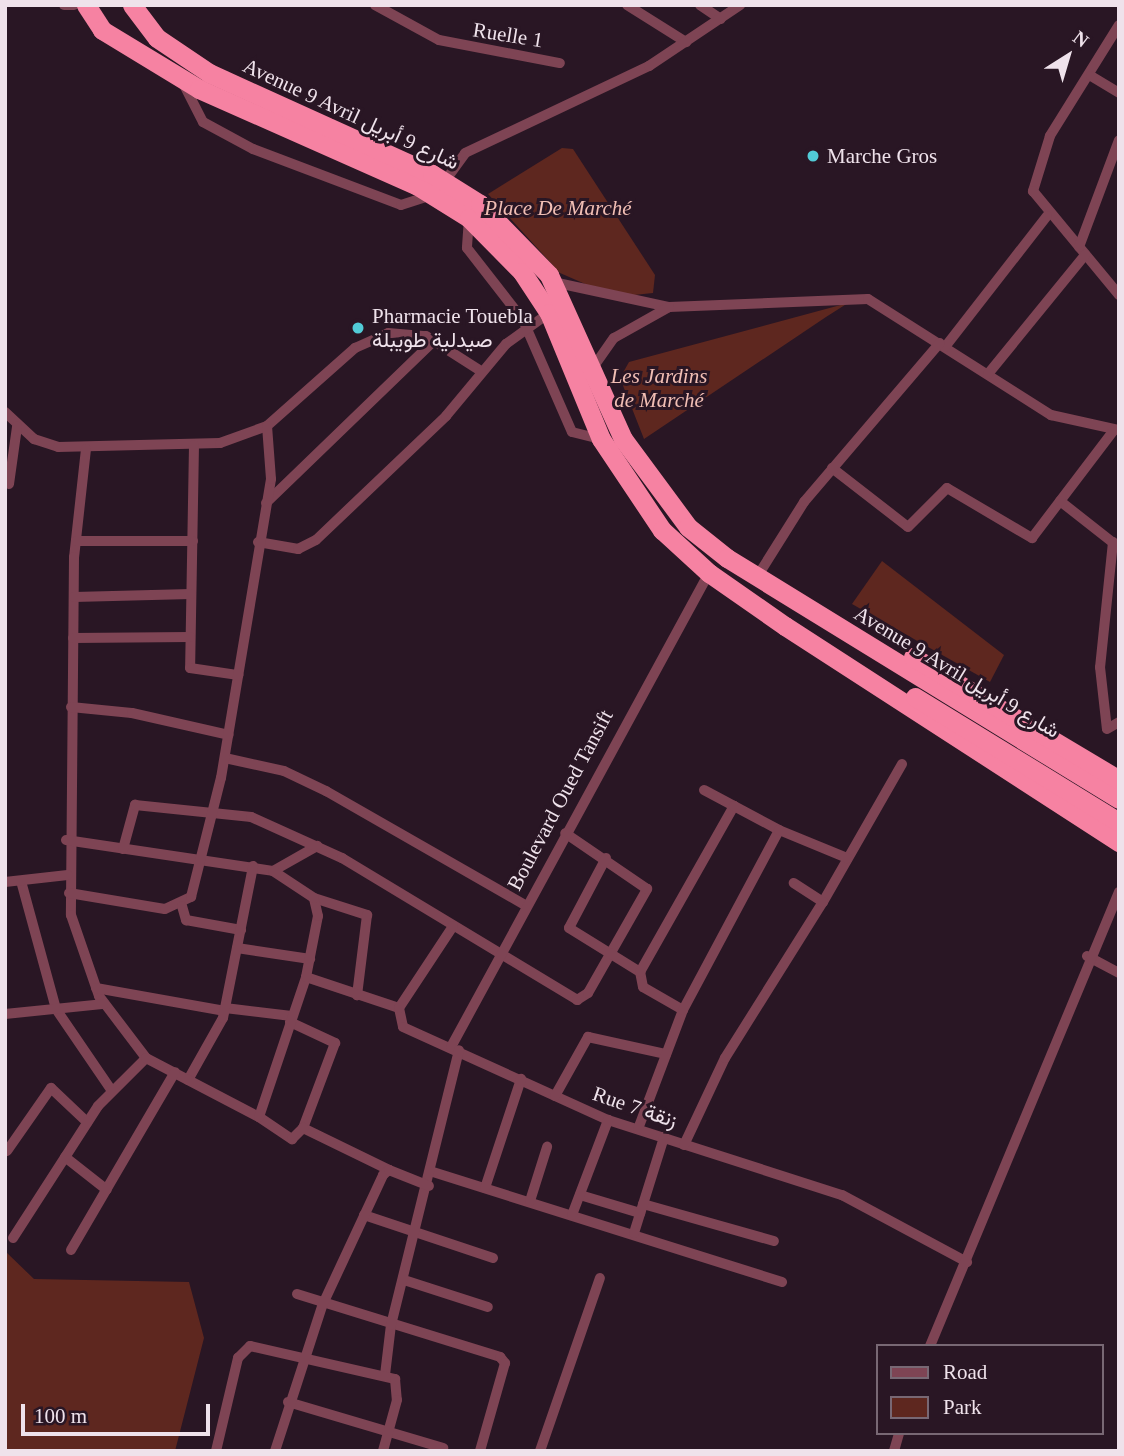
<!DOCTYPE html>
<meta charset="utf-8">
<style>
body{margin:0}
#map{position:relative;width:1124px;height:1456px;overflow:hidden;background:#291624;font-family:"Times New Roman",Vazirmatn,serif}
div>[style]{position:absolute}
.green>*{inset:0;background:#5e271f}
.street>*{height:10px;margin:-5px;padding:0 5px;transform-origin:5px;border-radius:5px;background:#7e4454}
.highway>*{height:19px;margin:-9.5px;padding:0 9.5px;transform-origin:9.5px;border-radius:9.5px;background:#f682a2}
.dots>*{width:19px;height:19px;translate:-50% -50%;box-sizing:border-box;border:4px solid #291624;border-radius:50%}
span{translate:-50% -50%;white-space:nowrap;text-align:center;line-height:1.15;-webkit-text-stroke:6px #291624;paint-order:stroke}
.street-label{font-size:21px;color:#efe2eb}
.poi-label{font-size:21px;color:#efe2eb}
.left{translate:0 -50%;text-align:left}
.park-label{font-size:21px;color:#f1beb4;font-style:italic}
.frame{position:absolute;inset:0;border:7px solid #efe2eb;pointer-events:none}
.legend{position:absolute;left:876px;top:1344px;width:228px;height:91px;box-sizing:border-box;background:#291624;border:2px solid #786874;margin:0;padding:9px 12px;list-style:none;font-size:21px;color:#efe2eb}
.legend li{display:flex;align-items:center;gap:14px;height:35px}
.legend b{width:35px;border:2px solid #786874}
.north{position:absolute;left:1033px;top:21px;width:70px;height:70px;-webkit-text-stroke:5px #291624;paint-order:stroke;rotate:37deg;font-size:19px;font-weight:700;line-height:28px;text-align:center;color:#efe2eb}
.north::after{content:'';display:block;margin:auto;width:24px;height:32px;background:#efe2eb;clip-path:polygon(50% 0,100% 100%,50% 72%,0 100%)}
.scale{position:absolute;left:21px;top:1404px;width:189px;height:32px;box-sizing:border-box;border:4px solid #efe2eb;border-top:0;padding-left:9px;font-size:21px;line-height:24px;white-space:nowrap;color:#efe2eb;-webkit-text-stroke:5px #291624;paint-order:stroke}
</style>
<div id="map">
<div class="green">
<i style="clip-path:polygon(562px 148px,573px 149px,655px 275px,653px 293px,615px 297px,560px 273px,488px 194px)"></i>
<i style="clip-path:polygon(848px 303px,826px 317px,644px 439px,620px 378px,629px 362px)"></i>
<i style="clip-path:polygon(882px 561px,1004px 655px,990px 682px,852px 604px)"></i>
<i style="clip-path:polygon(5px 1251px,34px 1279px,189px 1282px,204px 1338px,175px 1451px,5px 1451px)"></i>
</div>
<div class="street">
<i style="left:64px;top:5px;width:10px"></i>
<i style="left:375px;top:5px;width:73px;rotate:28.7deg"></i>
<i style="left:439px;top:40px;width:123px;rotate:10.8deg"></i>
<i style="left:627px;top:5px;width:70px;rotate:32.1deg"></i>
<i style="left:700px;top:5px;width:25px;rotate:34deg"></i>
<i style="left:1119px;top:25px;width:131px;rotate:121.9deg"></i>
<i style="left:1050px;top:136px;width:58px;rotate:107.2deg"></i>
<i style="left:1033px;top:191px;width:135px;rotate:50.4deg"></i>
<i style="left:1091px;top:76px;width:33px;rotate:31deg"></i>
<i style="left:182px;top:81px;width:46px;rotate:62.9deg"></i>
<i style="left:203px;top:122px;width:57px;rotate:28.4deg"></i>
<i style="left:253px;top:149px;width:158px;rotate:20.7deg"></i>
<i style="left:401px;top:205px;width:35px;rotate:-18deg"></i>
<i style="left:445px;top:181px;width:34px;rotate:-54deg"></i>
<i style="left:465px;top:153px;width:204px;rotate:-25.3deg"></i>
<i style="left:649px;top:66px;width:110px;rotate:-33.8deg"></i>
<i style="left:469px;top:218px;width:30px;rotate:94deg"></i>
<i style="left:467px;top:248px;width:91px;rotate:52.1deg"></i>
<i style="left:523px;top:320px;width:122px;rotate:66.4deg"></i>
<i style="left:572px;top:432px;width:30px;rotate:14deg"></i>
<i style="left:1079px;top:247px;width:114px;rotate:-69.5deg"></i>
<i style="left:553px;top:282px;width:119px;rotate:12.2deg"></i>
<i style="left:669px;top:307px;width:199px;rotate:-2.3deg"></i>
<i style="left:868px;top:299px;width:217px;rotate:32.4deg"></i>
<i style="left:1051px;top:415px;width:70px;rotate:12.4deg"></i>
<i style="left:945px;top:347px;width:166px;rotate:-52.1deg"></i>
<i style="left:592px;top:369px;width:38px;rotate:-55deg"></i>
<i style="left:614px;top:338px;width:63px;rotate:-29.4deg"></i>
<i style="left:988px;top:374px;width:154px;rotate:-50.8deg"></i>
<i style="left:5px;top:412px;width:40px;rotate:43deg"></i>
<i style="left:34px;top:439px;width:25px;rotate:18deg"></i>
<i style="left:58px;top:447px;width:162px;rotate:-1.4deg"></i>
<i style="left:220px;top:443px;width:50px;rotate:-19.9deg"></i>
<i style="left:267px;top:426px;width:118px;rotate:-41.6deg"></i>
<i style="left:355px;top:348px;width:36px;rotate:-24deg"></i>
<i style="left:388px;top:333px;width:38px;rotate:5deg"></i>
<i style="left:426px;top:336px;width:65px;rotate:32.5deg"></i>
<i style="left:194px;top:445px;width:223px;rotate:91deg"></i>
<i style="left:190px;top:668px;width:49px;rotate:8.3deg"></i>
<i style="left:86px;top:449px;width:109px;rotate:96.3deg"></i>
<i style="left:74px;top:557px;width:358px;rotate:90.5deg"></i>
<i style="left:71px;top:915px;width:86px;rotate:70.9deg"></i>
<i style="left:99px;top:996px;width:78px;rotate:52.8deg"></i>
<i style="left:832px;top:468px;width:96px;rotate:37.8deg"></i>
<i style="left:908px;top:527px;width:55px;rotate:-45deg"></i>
<i style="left:947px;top:488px;width:99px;rotate:30.5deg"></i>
<i style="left:1032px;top:538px;width:136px;rotate:-52.8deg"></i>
<i style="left:9px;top:484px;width:58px;rotate:-82deg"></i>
<i style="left:1060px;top:501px;width:71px;rotate:38.2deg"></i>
<i style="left:266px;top:503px;width:233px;rotate:-44deg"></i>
<i style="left:76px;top:541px;width:117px"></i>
<i style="left:258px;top:542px;width:41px;rotate:9.9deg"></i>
<i style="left:298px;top:549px;width:20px;rotate:-27deg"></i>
<i style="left:316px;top:540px;width:180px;rotate:-43.6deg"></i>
<i style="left:446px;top:416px;width:94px;rotate:-50.2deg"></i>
<i style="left:506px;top:344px;width:53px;rotate:-35.8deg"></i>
<i style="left:1113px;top:542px;width:126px;rotate:95.9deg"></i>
<i style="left:1100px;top:667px;width:62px;rotate:83.6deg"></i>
<i style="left:1107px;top:729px;width:14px;rotate:-30deg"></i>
<i style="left:757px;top:577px;width:89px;rotate:-57.9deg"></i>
<i style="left:804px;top:502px;width:209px;rotate:-49.5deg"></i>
<i style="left:74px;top:597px;width:117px;rotate:-1.5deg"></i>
<i style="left:73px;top:638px;width:117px;rotate:-0.5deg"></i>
<i style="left:71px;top:707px;width:61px;rotate:5.6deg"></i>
<i style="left:132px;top:713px;width:99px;rotate:12.8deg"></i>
<i style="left:225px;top:758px;width:60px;rotate:12.4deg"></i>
<i style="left:284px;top:771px;width:47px;rotate:25.5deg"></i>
<i style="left:326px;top:791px;width:229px;rotate:29.8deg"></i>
<i style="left:704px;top:790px;width:34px;rotate:28deg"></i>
<i style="left:66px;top:840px;width:209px;rotate:8.5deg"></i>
<i style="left:273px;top:871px;width:51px;rotate:-29.6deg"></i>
<i style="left:123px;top:849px;width:46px;rotate:-74.7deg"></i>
<i style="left:135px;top:805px;width:117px;rotate:5.9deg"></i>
<i style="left:251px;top:817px;width:100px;rotate:24.3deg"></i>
<i style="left:342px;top:858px;width:275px;rotate:31.1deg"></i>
<i style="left:577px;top:1000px;width:13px;rotate:-32deg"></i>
<i style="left:588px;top:993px;width:120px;rotate:-60.4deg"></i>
<i style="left:647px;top:889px;width:99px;rotate:-145.7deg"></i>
<i style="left:606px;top:858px;width:79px;rotate:117.9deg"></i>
<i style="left:569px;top:928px;width:84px;rotate:31.8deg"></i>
<i style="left:21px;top:881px;width:133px;rotate:74.7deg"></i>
<i style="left:56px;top:1009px;width:99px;rotate:55.7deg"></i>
<i style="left:5px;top:882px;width:63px;rotate:-6.3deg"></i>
<i style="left:69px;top:893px;width:97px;rotate:9.5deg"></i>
<i style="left:165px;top:909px;width:29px;rotate:-25deg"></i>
<i style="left:191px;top:897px;width:123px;rotate:-75.9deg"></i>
<i style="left:221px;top:778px;width:303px;rotate:-80.5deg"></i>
<i style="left:271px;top:479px;width:53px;rotate:-94.3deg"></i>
<i style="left:314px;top:898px;width:56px;rotate:17.8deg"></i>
<i style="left:367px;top:915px;width:81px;rotate:97.1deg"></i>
<i style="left:823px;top:902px;width:159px;rotate:-60.2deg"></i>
<i style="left:182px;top:906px;width:15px;rotate:74deg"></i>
<i style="left:186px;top:920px;width:56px;rotate:10.3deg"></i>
<i style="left:237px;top:948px;width:74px;rotate:8.6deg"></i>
<i style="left:1087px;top:956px;width:36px;rotate:28deg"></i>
<i style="left:306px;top:977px;width:98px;rotate:18.4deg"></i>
<i style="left:399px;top:1008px;width:19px;rotate:78deg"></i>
<i style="left:403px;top:1027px;width:225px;rotate:24.4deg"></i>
<i style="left:608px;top:1120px;width:246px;rotate:17.8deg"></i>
<i style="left:842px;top:1195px;width:142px;rotate:28.2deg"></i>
<i style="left:96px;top:988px;width:131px;rotate:10.1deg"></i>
<i style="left:225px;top:1008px;width:67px;rotate:6.8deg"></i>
<i style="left:399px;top:1008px;width:98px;rotate:-56.6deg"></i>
<i style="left:683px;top:1010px;width:46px;rotate:-150.1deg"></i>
<i style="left:643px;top:987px;width:15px;rotate:-101deg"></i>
<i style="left:640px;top:972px;width:191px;rotate:-60.5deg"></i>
<i style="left:734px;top:806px;width:51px;rotate:28.1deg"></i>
<i style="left:5px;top:1014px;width:100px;rotate:-5.8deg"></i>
<i style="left:290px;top:1022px;width:50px;rotate:25deg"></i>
<i style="left:335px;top:1043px;width:91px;rotate:110.6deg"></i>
<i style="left:303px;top:1128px;width:96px;rotate:26deg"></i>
<i style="left:451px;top:1047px;width:540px;rotate:-61.44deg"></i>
<i style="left:188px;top:1080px;width:71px;rotate:-60.6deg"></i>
<i style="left:223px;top:1018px;width:155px;rotate:-78.8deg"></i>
<i style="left:555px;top:1096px;width:68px;rotate:-60.8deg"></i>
<i style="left:588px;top:1037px;width:80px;rotate:12.3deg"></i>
<i style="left:259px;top:1117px;width:40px;rotate:34deg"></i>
<i style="left:292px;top:1139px;width:16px;rotate:-45deg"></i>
<i style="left:638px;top:1129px;width:127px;rotate:-69.3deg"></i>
<i style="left:683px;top:1010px;width:204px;rotate:-61.9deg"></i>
<i style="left:779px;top:830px;width:74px;rotate:22.4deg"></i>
<i style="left:684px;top:1145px;width:96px;rotate:-64.8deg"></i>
<i style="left:725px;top:1058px;width:184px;rotate:-57.9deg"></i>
<i style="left:823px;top:902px;width:35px;rotate:-147deg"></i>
<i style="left:7px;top:1151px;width:77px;rotate:-55.1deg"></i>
<i style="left:51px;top:1088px;width:50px;rotate:43.4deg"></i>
<i style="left:65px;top:1157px;width:53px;rotate:38.2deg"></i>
<i style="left:433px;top:1172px;width:366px;rotate:17.5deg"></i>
<i style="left:485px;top:1188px;width:115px;rotate:-71.7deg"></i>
<i style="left:580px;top:1195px;width:63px;rotate:16.7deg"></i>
<i style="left:530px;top:1201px;width:57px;rotate:-72.5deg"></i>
<i style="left:643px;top:1204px;width:136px;rotate:15.8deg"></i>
<i style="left:364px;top:1215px;width:136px;rotate:18.4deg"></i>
<i style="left:572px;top:1215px;width:102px;rotate:-69.2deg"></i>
<i style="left:634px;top:1233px;width:101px;rotate:-72.6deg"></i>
<i style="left:13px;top:1238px;width:157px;rotate:-57.2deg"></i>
<i style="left:98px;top:1106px;width:68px;rotate:-45deg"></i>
<i style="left:146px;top:1058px;width:127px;rotate:27.6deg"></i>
<i style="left:259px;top:1117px;width:148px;rotate:-71.4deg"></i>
<i style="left:306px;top:977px;width:62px;rotate:-78.9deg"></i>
<i style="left:318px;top:916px;width:18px;rotate:-103deg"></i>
<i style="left:314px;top:898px;width:49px;rotate:-146.6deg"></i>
<i style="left:71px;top:1250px;width:206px;rotate:-59.7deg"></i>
<i style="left:404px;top:1280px;width:88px;rotate:17.8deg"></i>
<i style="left:297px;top:1294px;width:213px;rotate:17.2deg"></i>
<i style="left:500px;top:1357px;width:8px;rotate:50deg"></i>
<i style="left:505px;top:1363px;width:91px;rotate:105.9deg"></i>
<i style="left:930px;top:1346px;width:492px;rotate:-67.4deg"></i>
<i style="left:385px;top:1375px;width:50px;rotate:-83.2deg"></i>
<i style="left:391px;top:1325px;width:283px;rotate:-76.1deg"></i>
<i style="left:288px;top:1402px;width:162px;rotate:16.5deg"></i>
<i style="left:216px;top:1451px;width:96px;rotate:-76.7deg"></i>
<i style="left:238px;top:1358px;width:17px;rotate:-45deg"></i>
<i style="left:250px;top:1346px;width:149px;rotate:12.8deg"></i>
<i style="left:395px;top:1379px;width:21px;rotate:85deg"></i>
<i style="left:397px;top:1400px;width:53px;rotate:105.4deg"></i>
<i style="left:275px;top:1451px;width:152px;rotate:-72deg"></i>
<i style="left:322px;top:1306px;width:145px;rotate:-65deg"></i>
<i style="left:383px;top:1175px;width:8px;rotate:-40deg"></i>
<i style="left:389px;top:1170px;width:43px;rotate:21.8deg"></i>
<i style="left:540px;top:1451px;width:183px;rotate:-70.9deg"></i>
<i style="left:894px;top:1451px;width:19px;rotate:-74deg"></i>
</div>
<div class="highway">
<i style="left:86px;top:5px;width:30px;rotate:57deg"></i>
<i style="left:102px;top:30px;width:114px;rotate:31.3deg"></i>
<i style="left:199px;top:89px;width:237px;rotate:23.9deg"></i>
<i style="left:416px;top:185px;width:62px;rotate:31.9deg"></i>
<i style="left:469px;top:218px;width:76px;rotate:45.5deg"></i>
<i style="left:522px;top:272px;width:49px;rotate:56.6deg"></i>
<i style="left:549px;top:313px;width:136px;rotate:67.6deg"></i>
<i style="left:601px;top:439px;width:110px;rotate:56.2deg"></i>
<i style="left:662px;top:530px;width:64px;rotate:42.5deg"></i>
<i style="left:709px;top:573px;width:93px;rotate:34.9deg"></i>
<i style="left:785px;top:626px;width:398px;rotate:32.9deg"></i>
<i style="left:132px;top:5px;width:41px;rotate:52.9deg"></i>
<i style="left:157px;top:38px;width:63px;rotate:33.9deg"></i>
<i style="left:209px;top:73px;width:245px;rotate:24.4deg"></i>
<i style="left:432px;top:174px;width:57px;rotate:32deg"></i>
<i style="left:480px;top:204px;width:99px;rotate:45.8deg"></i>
<i style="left:549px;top:275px;width:180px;rotate:65.7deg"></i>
<i style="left:623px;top:439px;width:109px;rotate:53.5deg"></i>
<i style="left:688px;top:527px;width:50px;rotate:38.5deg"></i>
<i style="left:727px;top:558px;width:460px;rotate:31.6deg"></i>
<i style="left:913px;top:657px;width:240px;rotate:30.8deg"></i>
<i style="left:915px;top:697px;width:239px;rotate:31.5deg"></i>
</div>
<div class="dots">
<i style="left:813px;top:156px;background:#52cbd7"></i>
<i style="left:358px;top:328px;background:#52cbd7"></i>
</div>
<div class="street-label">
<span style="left:508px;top:35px;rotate:9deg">Ruelle 1</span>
<span style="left:351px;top:114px;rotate:25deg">Avenue 9 Avril شارع 9 أبريل</span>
<span style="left:957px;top:672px;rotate:31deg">Avenue 9 Avril شارع 9 أبريل</span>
<span style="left:560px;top:800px;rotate:-62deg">Boulevard Oued Tansift</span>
<span style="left:635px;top:1107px;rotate:19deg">Rue 7 زنقة</span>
</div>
<div class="poi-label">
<span class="left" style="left:827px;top:156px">Marche Gros</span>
<span class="left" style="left:372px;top:328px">Pharmacie Touebla<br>صيدلية طويبلة</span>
</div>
<div class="park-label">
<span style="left:558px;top:208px">Place De Marché</span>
<span style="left:659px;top:388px">Les Jardins<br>de Marché</span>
</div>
<div class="frame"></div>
<ul class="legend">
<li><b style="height:9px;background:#7e4454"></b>Road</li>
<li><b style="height:19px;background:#5e271f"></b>Park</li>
</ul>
<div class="north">N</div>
<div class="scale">100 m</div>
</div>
